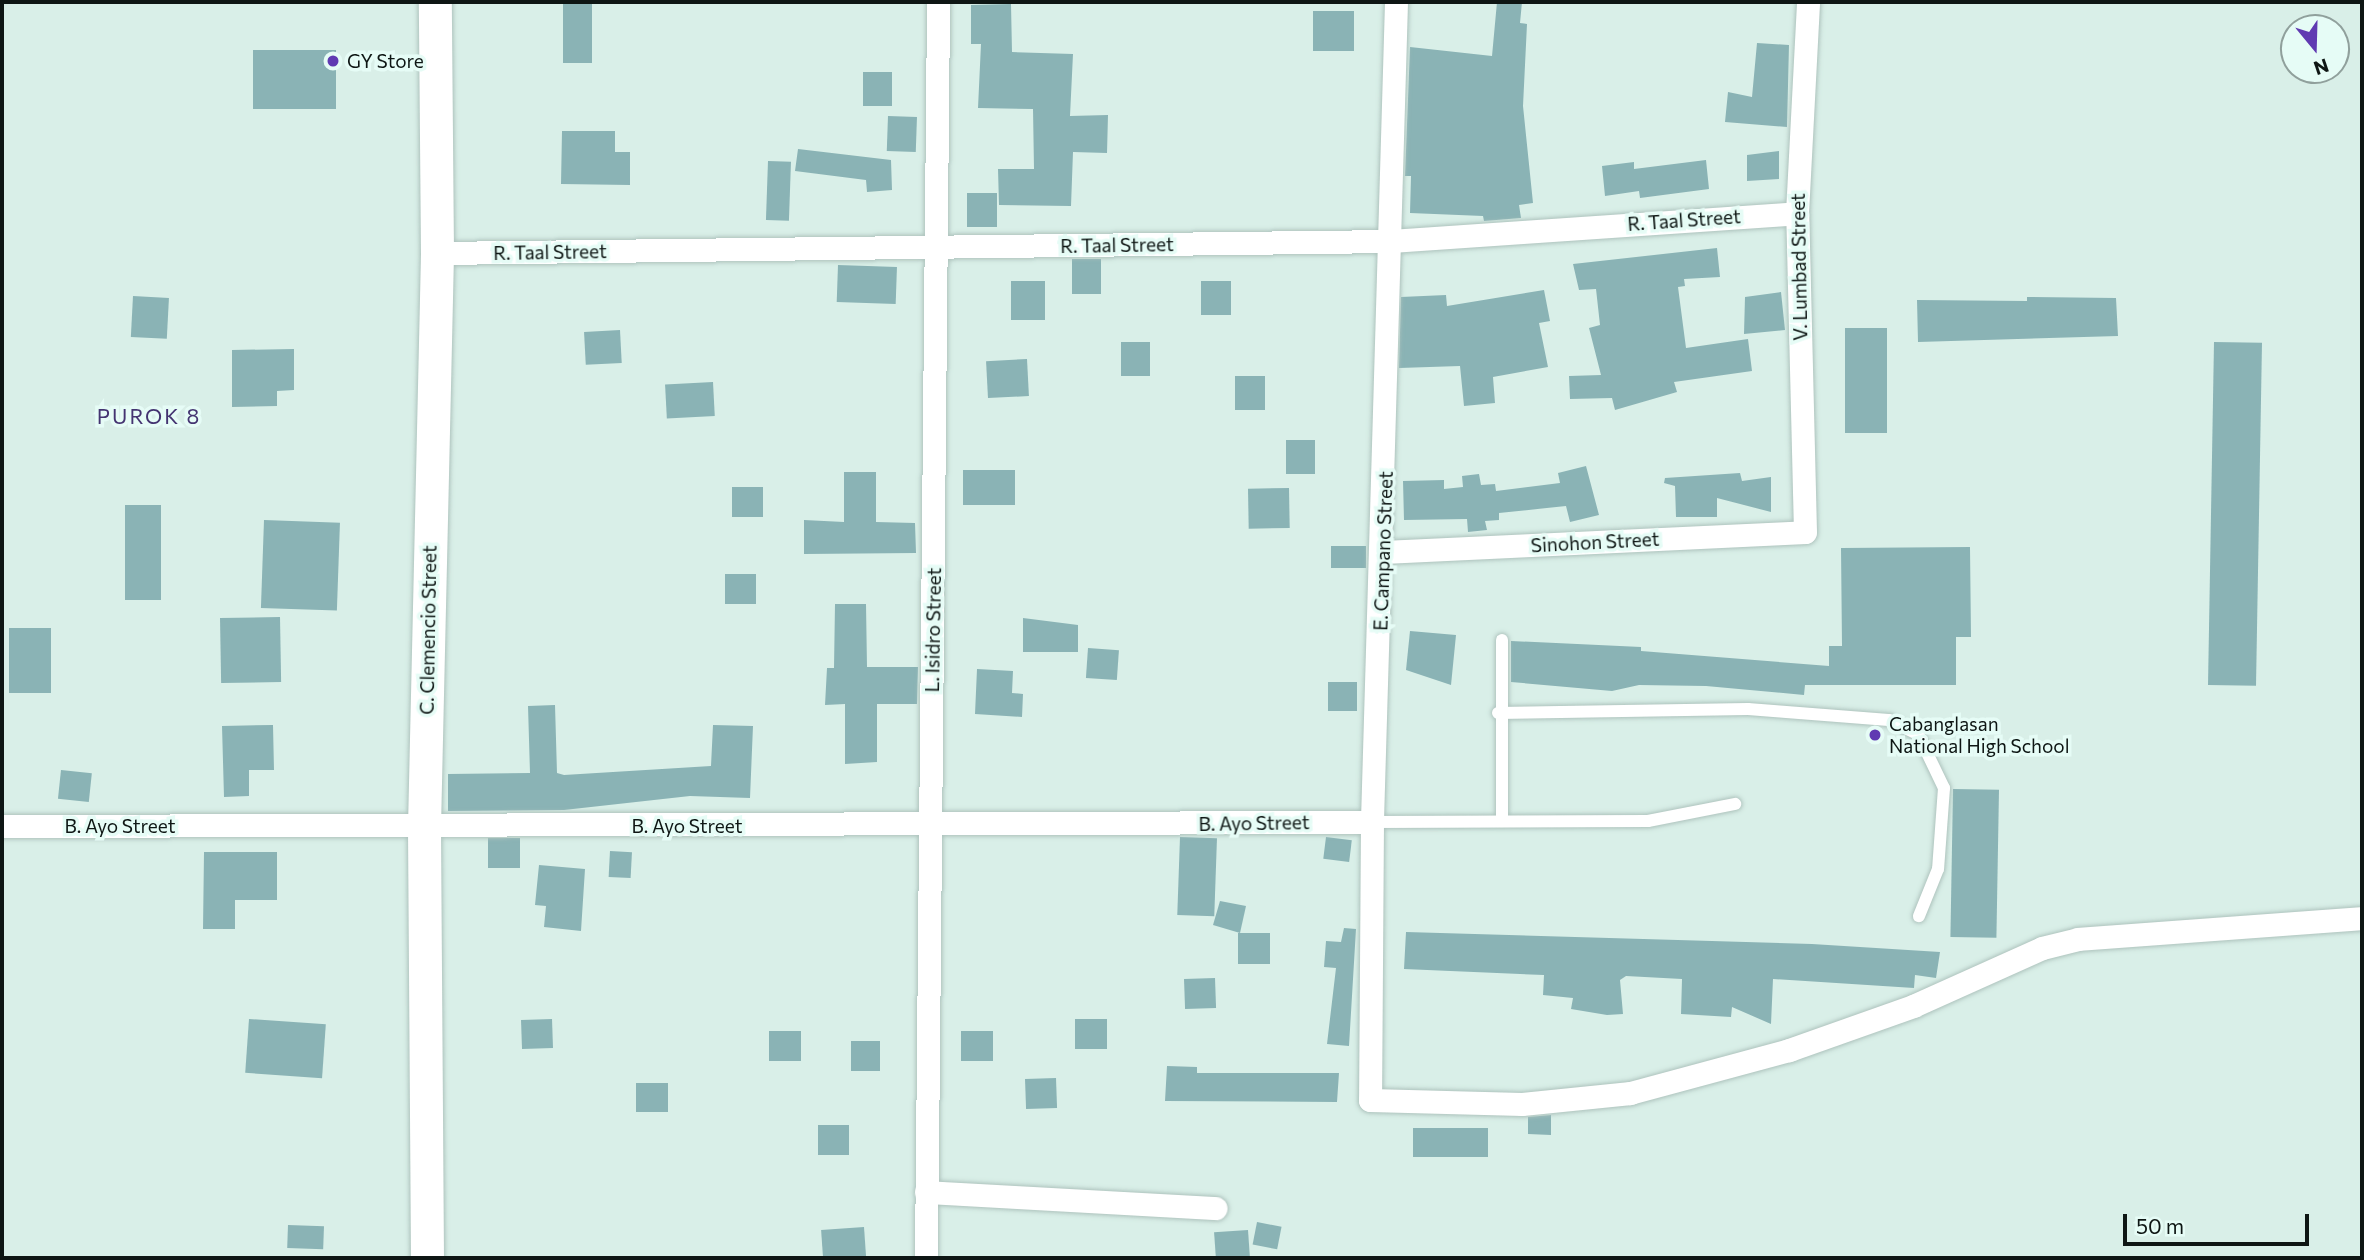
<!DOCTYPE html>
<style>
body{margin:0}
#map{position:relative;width:2364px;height:1260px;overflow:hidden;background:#d9efe8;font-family:Commissioner,sans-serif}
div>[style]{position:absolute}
.building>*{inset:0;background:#8ab3b5;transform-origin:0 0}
.roads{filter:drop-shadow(0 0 2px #aec3bd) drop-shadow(0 0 2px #aec3bd)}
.lane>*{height:12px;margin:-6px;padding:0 6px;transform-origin:6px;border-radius:6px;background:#fff}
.street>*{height:23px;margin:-11.5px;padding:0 11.5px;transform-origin:11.5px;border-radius:11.5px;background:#fff}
.secondary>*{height:33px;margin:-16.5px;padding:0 16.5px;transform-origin:16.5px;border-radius:16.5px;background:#fff}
.dots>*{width:19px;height:19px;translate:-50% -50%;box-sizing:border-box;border:4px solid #e6fcf6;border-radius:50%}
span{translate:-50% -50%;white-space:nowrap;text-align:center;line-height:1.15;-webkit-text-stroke:7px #e6fcf6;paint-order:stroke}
.poi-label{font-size:19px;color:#0e1614}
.left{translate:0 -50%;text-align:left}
.street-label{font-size:19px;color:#0e1614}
.neighbourhood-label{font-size:21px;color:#443471;letter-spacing:2px}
.frame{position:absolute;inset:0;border:4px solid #0e1614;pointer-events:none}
.north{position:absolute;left:2280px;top:14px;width:70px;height:70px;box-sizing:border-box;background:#e6fcf6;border:2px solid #90a09c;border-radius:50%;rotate:161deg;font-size:19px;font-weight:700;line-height:28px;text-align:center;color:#0e1614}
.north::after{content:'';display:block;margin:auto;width:24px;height:32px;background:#603ab2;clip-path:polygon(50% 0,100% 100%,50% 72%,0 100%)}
.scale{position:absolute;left:2123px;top:1214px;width:186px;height:32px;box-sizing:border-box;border:4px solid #0e1614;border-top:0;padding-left:9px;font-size:21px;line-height:24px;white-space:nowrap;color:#0e1614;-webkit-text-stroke:5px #e6fcf6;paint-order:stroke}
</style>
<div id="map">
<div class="building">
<i style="left:563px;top:2px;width:29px;height:61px"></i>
<i style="clip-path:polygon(1497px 2px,1522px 2px,1520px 23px,1527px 24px,1523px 106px,1533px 203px,1519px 205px,1521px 218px,1484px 221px,1483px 216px,1410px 213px,1411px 176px,1405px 176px,1410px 47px,1492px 56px)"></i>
<i style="clip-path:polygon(1011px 4px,1012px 52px,1073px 54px,1070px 116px,1108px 115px,1107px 153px,1073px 152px,1071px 206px,999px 205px,998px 169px,1034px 169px,1033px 109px,978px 108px,981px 44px,971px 44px,971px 5px)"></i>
<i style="left:1354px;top:11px;width:40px;height:41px;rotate:90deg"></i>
<i style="clip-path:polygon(1757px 43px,1789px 45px,1787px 127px,1725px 122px,1728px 92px,1752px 97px)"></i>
<i style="left:253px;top:50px;width:83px;height:59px"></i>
<i style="left:863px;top:72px;width:29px;height:34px"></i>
<i style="left:888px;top:116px;width:29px;height:35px;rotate:2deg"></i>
<i style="clip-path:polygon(562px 131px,615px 131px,615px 152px,630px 152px,630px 185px,561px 184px)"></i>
<i style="clip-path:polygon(798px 149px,891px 160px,892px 190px,867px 192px,866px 180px,795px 171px)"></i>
<i style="clip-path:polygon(1779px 151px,1779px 179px,1747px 181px,1747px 155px)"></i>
<i style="clip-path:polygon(1706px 160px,1709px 189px,1640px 198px,1639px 191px,1605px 196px,1602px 166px,1634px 162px,1634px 169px)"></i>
<i style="left:768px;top:161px;width:23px;height:59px;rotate:2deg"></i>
<i style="left:967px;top:193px;width:30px;height:34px"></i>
<i style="clip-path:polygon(1717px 248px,1720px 277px,1684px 279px,1685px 286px,1678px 287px,1686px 348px,1748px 339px,1752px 371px,1674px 382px,1677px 392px,1615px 410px,1612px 398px,1570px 399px,1569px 376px,1601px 375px,1589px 328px,1600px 325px,1596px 289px,1579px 290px,1573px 264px)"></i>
<i style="left:1072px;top:259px;width:29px;height:35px"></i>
<i style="left:838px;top:265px;width:59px;height:37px;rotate:2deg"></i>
<i style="left:1011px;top:281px;width:34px;height:39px"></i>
<i style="left:1201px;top:281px;width:30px;height:34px"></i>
<i style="clip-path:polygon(1544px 290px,1550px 321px,1539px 323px,1548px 367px,1493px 377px,1495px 403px,1464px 406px,1460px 366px,1399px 368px,1401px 297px,1446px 295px,1447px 306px)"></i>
<i style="clip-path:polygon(1781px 292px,1785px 330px,1744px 334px,1745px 297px)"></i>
<i style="left:133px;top:296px;width:36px;height:41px;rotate:3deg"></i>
<i style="clip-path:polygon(2027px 297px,2116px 298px,2118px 336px,1918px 342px,1917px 300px,2027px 301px)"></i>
<i style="left:1845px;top:328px;width:42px;height:105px"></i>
<i style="left:620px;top:330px;width:33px;height:36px;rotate:87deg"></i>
<i style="left:1121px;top:342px;width:29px;height:34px"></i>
<i style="left:2214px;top:342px;width:48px;height:343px;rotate:1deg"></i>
<i style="clip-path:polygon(294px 349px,294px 390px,277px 391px,277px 406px,232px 407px,232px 350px)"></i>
<i style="left:1027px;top:359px;width:37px;height:41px;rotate:87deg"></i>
<i style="left:1235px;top:376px;width:30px;height:34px"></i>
<i style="left:713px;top:382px;width:34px;height:48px;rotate:87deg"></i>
<i style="left:1286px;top:440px;width:29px;height:34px"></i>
<i style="clip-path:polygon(1586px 466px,1599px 515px,1570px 522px,1566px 506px,1499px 513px,1499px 520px,1485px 521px,1487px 530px,1468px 532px,1467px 519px,1404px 520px,1403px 481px,1444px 480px,1444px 489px,1463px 487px,1462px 476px,1479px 474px,1481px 485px,1495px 484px,1496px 491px,1560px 483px,1558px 473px)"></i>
<i style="left:1015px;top:470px;width:35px;height:52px;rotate:90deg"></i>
<i style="clip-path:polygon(844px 472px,876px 472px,876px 522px,915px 523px,916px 553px,804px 554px,804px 520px,844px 522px)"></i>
<i style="clip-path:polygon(1740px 473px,1742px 481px,1771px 477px,1771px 512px,1717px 498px,1717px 517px,1676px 517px,1675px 486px,1664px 483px,1665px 478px)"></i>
<i style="left:763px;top:487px;width:30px;height:31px;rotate:90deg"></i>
<i style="left:1289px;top:488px;width:40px;height:41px;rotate:89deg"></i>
<i style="left:161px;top:505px;width:95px;height:36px;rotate:90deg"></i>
<i style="left:264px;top:520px;width:76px;height:88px;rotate:2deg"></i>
<i style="left:1331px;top:546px;width:35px;height:22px"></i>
<i style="clip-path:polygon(1970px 547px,1971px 637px,1956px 637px,1956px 685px,1805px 685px,1804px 695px,1706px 686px,1639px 685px,1612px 691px,1511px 682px,1511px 641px,1641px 647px,1641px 651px,1829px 666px,1829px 646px,1842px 646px,1841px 548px)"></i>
<i style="left:756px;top:574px;width:30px;height:31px;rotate:90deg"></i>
<i style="clip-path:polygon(835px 604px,866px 604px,867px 667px,918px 667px,917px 704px,877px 704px,877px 762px,845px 764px,845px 704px,825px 705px,827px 668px,834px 668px)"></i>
<i style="left:280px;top:617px;width:65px;height:60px;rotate:89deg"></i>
<i style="clip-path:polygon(1023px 618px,1078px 625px,1078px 652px,1023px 652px)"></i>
<i style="left:51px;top:628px;width:65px;height:42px;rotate:90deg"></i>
<i style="clip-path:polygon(1410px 631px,1456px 635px,1451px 685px,1406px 670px)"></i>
<i style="left:1088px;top:648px;width:31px;height:30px;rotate:4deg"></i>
<i style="clip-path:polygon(977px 669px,1013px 671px,1012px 693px,1023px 694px,1022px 717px,975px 714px)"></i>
<i style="left:1328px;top:682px;width:29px;height:29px"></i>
<i style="clip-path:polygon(555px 705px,557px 773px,564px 775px,711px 766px,713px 725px,753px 726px,750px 798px,690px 796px,564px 810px,448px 811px,448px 774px,530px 773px,528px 706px)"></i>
<i style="clip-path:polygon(273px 725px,274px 770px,249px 770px,249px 796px,224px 797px,222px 726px)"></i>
<i style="left:61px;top:770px;width:31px;height:29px;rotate:6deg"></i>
<i style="left:1953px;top:789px;width:46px;height:148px;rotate:1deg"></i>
<i style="left:1180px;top:837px;width:37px;height:78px;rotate:2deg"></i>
<i style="left:1326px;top:837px;width:26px;height:22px;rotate:7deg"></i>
<i style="left:520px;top:838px;width:30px;height:32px;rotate:90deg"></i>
<i style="left:610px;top:851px;width:22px;height:26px;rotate:3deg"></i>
<i style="clip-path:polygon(204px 852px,277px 852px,277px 900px,235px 900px,235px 929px,203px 929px)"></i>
<i style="clip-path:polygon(539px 865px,585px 869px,581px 931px,544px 927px,546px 906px,535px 905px)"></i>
<i style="clip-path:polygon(1220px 901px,1246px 906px,1240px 933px,1213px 925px)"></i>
<i style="clip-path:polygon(1344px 928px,1356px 929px,1349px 1046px,1327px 1044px,1336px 968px,1324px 967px,1326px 941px,1341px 942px)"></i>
<i style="clip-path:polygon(1406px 932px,1812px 944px,1940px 952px,1936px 978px,1915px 975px,1914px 988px,1773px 979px,1771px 1024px,1732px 1007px,1731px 1017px,1681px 1014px,1682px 979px,1626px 976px,1620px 980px,1623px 1014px,1607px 1015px,1571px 1009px,1573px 998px,1543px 995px,1544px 975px,1404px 969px)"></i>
<i style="left:1238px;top:933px;width:32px;height:31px"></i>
<i style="left:1215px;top:978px;width:30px;height:31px;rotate:88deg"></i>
<i style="left:249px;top:1019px;width:77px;height:54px;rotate:4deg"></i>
<i style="left:552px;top:1019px;width:29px;height:31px;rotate:88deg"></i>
<i style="left:1107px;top:1019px;width:30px;height:32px;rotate:90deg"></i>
<i style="left:801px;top:1031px;width:30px;height:32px;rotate:90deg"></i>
<i style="left:993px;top:1031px;width:30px;height:32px;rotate:90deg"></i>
<i style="left:851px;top:1041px;width:29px;height:30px"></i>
<i style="clip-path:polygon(1167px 1066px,1197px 1067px,1197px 1073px,1339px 1073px,1337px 1102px,1165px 1101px)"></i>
<i style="left:1056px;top:1078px;width:30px;height:31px;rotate:88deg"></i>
<i style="left:668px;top:1083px;width:29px;height:32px;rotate:90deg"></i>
<i style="clip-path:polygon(1551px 1115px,1551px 1135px,1528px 1134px,1528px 1117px)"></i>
<i style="left:849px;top:1125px;width:30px;height:31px;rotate:90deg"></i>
<i style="left:1488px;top:1128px;width:29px;height:75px;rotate:90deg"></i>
<i style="left:1257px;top:1222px;width:25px;height:23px;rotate:11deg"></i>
<i style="left:288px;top:1225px;width:36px;height:23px;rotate:2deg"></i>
<i style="left:864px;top:1227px;width:31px;height:43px;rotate:86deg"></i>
<i style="left:1248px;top:1230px;width:26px;height:34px;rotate:86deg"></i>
</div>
<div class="roads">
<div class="lane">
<i style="left:1502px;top:640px;width:179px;rotate:90deg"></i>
<i style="left:1498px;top:713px;width:250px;rotate:-0.9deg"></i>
<i style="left:1748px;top:709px;width:141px;rotate:4.5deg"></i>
<i style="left:1889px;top:720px;width:32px;rotate:26deg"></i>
<i style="left:1918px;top:734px;width:60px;rotate:64.3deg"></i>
<i style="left:1944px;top:788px;width:81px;rotate:94.2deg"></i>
<i style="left:1938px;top:869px;width:51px;rotate:112deg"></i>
<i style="left:1372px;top:822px;width:276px;rotate:-0.2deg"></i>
<i style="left:1648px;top:821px;width:89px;rotate:-11.1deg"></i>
</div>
<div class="street">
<i style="left:1396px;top:2px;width:820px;rotate:91.68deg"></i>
<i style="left:1372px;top:822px;width:278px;rotate:90.4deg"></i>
<i style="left:1370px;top:1100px;width:152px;rotate:1.5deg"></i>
<i style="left:1522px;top:1104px;width:109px;rotate:-5.8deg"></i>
<i style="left:1630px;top:1093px;width:165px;rotate:-15.1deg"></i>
<i style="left:1789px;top:1050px;width:132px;rotate:-19.5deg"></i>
<i style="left:1913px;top:1006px;width:141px;rotate:-24.2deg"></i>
<i style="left:2042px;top:948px;width:37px;rotate:-14deg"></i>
<i style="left:2078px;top:939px;width:285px;rotate:-4.2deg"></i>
<i style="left:437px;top:253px;width:954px;rotate:-0.72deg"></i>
<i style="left:1391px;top:241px;width:407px;rotate:-3.9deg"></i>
<i style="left:1384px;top:552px;width:421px;rotate:-2.7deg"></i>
<i style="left:1805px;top:532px;width:319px;rotate:-91.4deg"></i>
<i style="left:1797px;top:213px;width:211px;rotate:-87deg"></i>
<i style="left:2px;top:826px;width:1370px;rotate:-0.17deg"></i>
<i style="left:926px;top:1192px;width:290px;rotate:3.2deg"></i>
<i style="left:926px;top:1258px;width:1256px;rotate:-89.45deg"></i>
</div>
<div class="secondary">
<i style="left:427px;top:1258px;width:431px;rotate:-90.4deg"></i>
<i style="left:424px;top:827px;width:574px;rotate:-88.7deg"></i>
<i style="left:437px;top:253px;width:251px;rotate:-90.5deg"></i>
</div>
</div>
<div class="dots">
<i style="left:333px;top:61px;background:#603ab2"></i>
<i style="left:1875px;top:735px;background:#603ab2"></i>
</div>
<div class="poi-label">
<span class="left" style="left:347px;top:61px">GY Store</span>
<span class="left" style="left:1889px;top:735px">Cabanglasan<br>National High School</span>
</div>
<div class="street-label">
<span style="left:1684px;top:220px;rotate:-4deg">R. Taal Street</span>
<span style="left:1117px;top:245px;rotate:-1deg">R. Taal Street</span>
<span style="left:550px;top:252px;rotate:-1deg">R. Taal Street</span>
<span style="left:1799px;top:267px;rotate:-91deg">V. Lumbad Street</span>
<span style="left:1595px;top:542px;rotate:-3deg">Sinohon Street</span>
<span style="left:1383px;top:551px;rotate:-88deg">E. Campano Street</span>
<span style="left:428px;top:630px;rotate:-89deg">C. Clemencio Street</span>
<span style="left:933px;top:630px;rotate:-89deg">L. Isidro Street</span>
<span style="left:1254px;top:823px;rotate:-1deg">B. Ayo Street</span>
<span style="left:120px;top:826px">B. Ayo Street</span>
<span style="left:687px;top:826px">B. Ayo Street</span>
</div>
<div class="neighbourhood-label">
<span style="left:149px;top:416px">PUROK 8</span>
</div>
<div class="frame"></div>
<div class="north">N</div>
<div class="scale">50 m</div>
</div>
